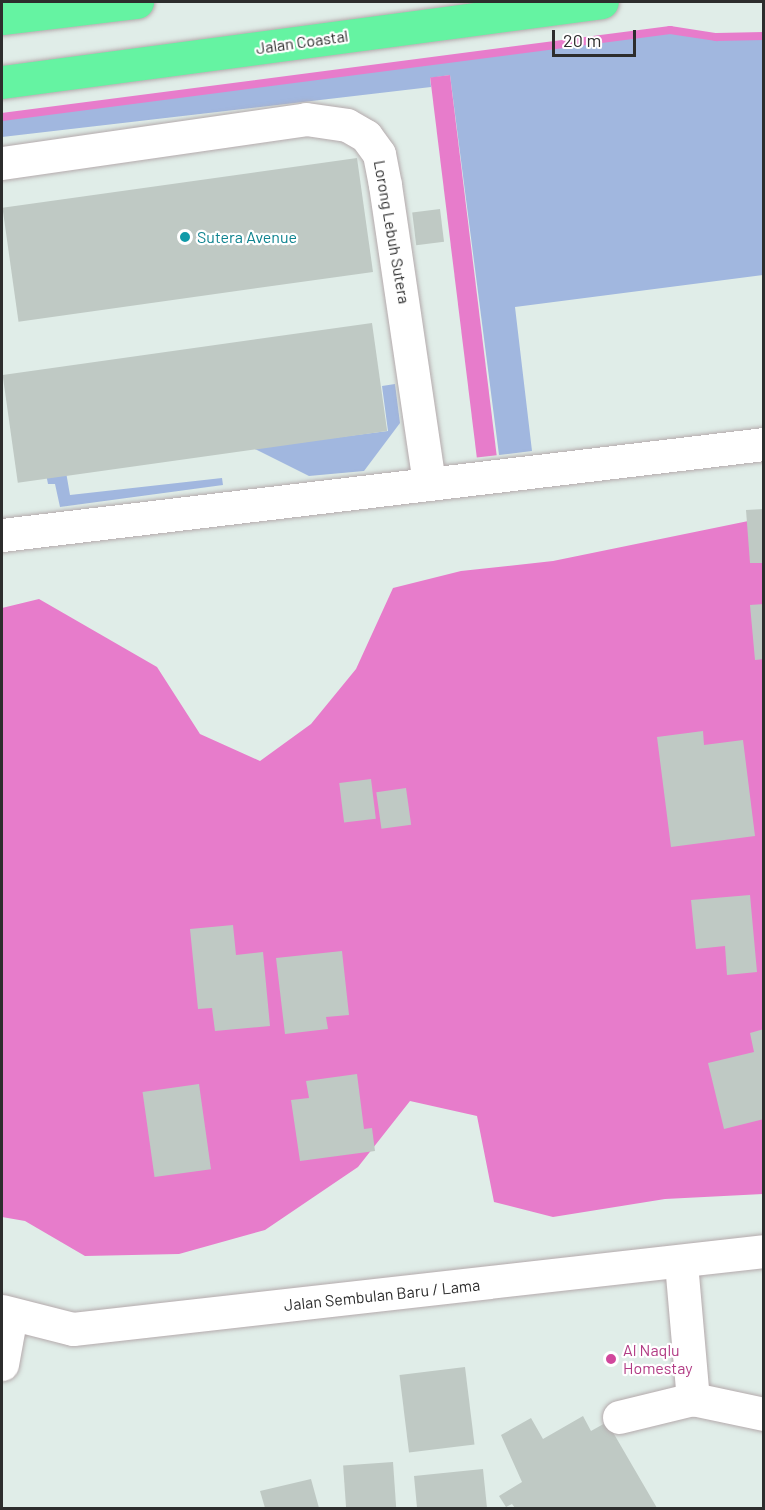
<!DOCTYPE html>
<style>
body{margin:0}
#map{position:relative;width:765px;height:1510px;overflow:hidden;background:#e0ede8;font-family:Barlow,sans-serif}
div>[style]{position:absolute}
.green>*{inset:0;background:#a1b7df}
.water>*{inset:0;background:#e77ccb;transform-origin:0 0}
.stream>*{height:8px;margin:-4px;padding:0 4px;transform-origin:4px;border-radius:4px;background:#e77ccb}
.building>*{inset:0;background:#bfc9c4;transform-origin:0 0}
.roads{filter:drop-shadow(0 0 2px #b4aaac) drop-shadow(0 0 2px #b4aaac)}
.minor>*{height:33px;margin:-16.5px;padding:0 16.5px;transform-origin:16.5px;border-radius:16.5px;background:#fff}
.highway>*{height:33px;margin:-16.5px;padding:0 16.5px;transform-origin:16.5px;border-radius:16.5px;background:#65f3a2}
.dots>*{width:16px;height:16px;translate:-50% -50%;box-sizing:border-box;border:3px solid #fff;border-radius:50%}
span{translate:-50% -50%;white-space:nowrap;text-align:center;line-height:1.15;-webkit-text-stroke:4.5px #fff;paint-order:stroke}
.street-label{font-size:16px;color:#2d2d2d}
.culture-label{font-size:16px;color:#0d838f}
.left{translate:0 -50%;text-align:left}
.hotel-label{font-size:16px;color:#b23c85}
.frame{position:absolute;inset:0;border:3px solid #2d2d2d;pointer-events:none}
.scale{position:absolute;left:552px;top:30px;width:84px;height:27px;box-sizing:border-box;border:3px solid #2d2d2d;border-top:0;padding-left:8px;font-size:18px;line-height:21px;white-space:nowrap;color:#2d2d2d;-webkit-text-stroke:4px #fff;paint-order:stroke}
</style>
<div id="map">
<div class="green">
<i style="clip-path:polygon(670px 30px,716px 37px,763px 36px,763px 275px,515px 307px,532px 451px,499px 455px,450px 75px,430px 78px,431px 87px,2px 137px,2px 118px)"></i>
<i style="clip-path:polygon(395px 384px,400px 423px,364px 471px,309px 476px,253px 448px,388px 431px,382px 386px)"></i>
<i style="clip-path:polygon(66px 472px,70px 495px,222px 478px,223px 485px,60px 507px,55px 484px,48px 484px,46px 474px)"></i>
</div>
<div class="water">
<i style="left:450px;top:75px;width:383px;height:20px;rotate:83deg"></i>
<i style="clip-path:polygon(763px 518px,763px 1194px,665px 1199px,553px 1217px,494px 1202px,477px 1116px,410px 1101px,358px 1167px,265px 1230px,179px 1254px,85px 1256px,25px 1221px,2px 1217px,2px 608px,39px 599px,157px 667px,200px 734px,260px 761px,311px 724px,356px 669px,393px 588px,461px 571px,553px 561px)"></i>
</div>
<div class="stream">
<i style="left:2px;top:117px;width:674px;rotate:-7.42deg"></i>
<i style="left:670px;top:30px;width:47px;rotate:8.7deg"></i>
<i style="left:716px;top:37px;width:48px;rotate:-1.2deg"></i>
</div>
<div class="building">
<i style="left:357px;top:158px;width:115px;height:358px;rotate:82deg"></i>
<i style="left:440px;top:209px;width:33px;height:28px;rotate:83deg"></i>
<i style="left:372px;top:323px;width:109px;height:373px;rotate:82deg"></i>
<i style="clip-path:polygon(764px 509px,764px 563px,750px 563px,746px 510px)"></i>
<i style="clip-path:polygon(764px 604px,764px 659px,755px 660px,750px 605px)"></i>
<i style="clip-path:polygon(703px 731px,704px 745px,743px 740px,755px 836px,671px 847px,657px 737px)"></i>
<i style="left:371px;top:779px;width:40px;height:32px;rotate:83deg"></i>
<i style="left:406px;top:788px;width:37px;height:30px;rotate:82deg"></i>
<i style="clip-path:polygon(750px 895px,757px 972px,727px 975px,725px 946px,696px 949px,691px 900px)"></i>
<i style="clip-path:polygon(233px 925px,236px 955px,263px 952px,270px 1026px,215px 1031px,212px 1008px,198px 1009px,190px 929px)"></i>
<i style="clip-path:polygon(342px 951px,349px 1015px,326px 1017px,328px 1029px,285px 1034px,276px 958px)"></i>
<i style="clip-path:polygon(764px 1029px,764px 1119px,724px 1129px,708px 1063px,754px 1052px,750px 1033px)"></i>
<i style="clip-path:polygon(357px 1074px,364px 1129px,372px 1128px,375px 1151px,300px 1161px,291px 1100px,309px 1098px,306px 1081px)"></i>
<i style="left:199px;top:1084px;width:86px;height:57px;rotate:82deg"></i>
<i style="left:465px;top:1367px;width:78px;height:66px;rotate:83deg"></i>
<i style="clip-path:polygon(583px 1416px,591px 1431px,607px 1422px,657px 1508px,515px 1508px,512px 1504px,506px 1507px,499px 1496px,522px 1482px,501px 1435px,531px 1418px,543px 1439px)"></i>
<i style="left:393px;top:1462px;width:46px;height:50px;rotate:86deg"></i>
<i style="clip-path:polygon(483px 1469px,487px 1508px,417px 1508px,414px 1476px)"></i>
<i style="clip-path:polygon(311px 1479px,319px 1508px,265px 1508px,260px 1491px)"></i>
</div>
<div class="roads">
<div class="minor">
<i style="left:2px;top:163px;width:307px;rotate:-8.2deg"></i>
<i style="left:306px;top:119px;width:41px;rotate:8.3deg"></i>
<i style="left:347px;top:125px;width:22px;rotate:30deg"></i>
<i style="left:366px;top:136px;width:22px;rotate:54deg"></i>
<i style="left:379px;top:154px;width:32px;rotate:79deg"></i>
<i style="left:385px;top:185px;width:302px;rotate:81.6deg"></i>
<i style="left:2px;top:535px;width:767px;rotate:-6.81deg"></i>
<i style="left:681px;top:1263px;width:137px;rotate:85deg"></i>
<i style="left:2px;top:1311px;width:73px;rotate:14.2deg"></i>
<i style="left:73px;top:1329px;width:695px;rotate:-6.44deg"></i>
<i style="left:2px;top:1364px;width:50px;rotate:-79.6deg"></i>
<i style="left:619px;top:1417px;width:76px;rotate:-13.7deg"></i>
<i style="left:693px;top:1399px;width:73px;rotate:11.9deg"></i>
</div>
<div class="highway">
<i style="left:2px;top:18px;width:136px;rotate:-6.8deg"></i>
<i style="left:2px;top:82px;width:605px;rotate:-7.59deg"></i>
</div>
</div>
<div class="dots">
<i style="left:185px;top:237px;background:#0f9aa8"></i>
<i style="left:611px;top:1359px;background:#d1479c"></i>
</div>
<div class="street-label">
<span style="left:302px;top:42px;rotate:-8deg">Jalan Coastal</span>
<span style="left:392px;top:232px;rotate:80deg">Lorong Lebuh Sutera</span>
<span style="left:382px;top:1295px;rotate:-6deg">Jalan Sembulan Baru / Lama</span>
</div>
<div class="culture-label">
<span class="left" style="left:197px;top:237px">Sutera Avenue</span>
</div>
<div class="hotel-label">
<span class="left" style="left:623px;top:1359px">Al Naqlu<br>Homestay</span>
</div>
<div class="frame"></div>
<div class="scale">20 m</div>
</div>
